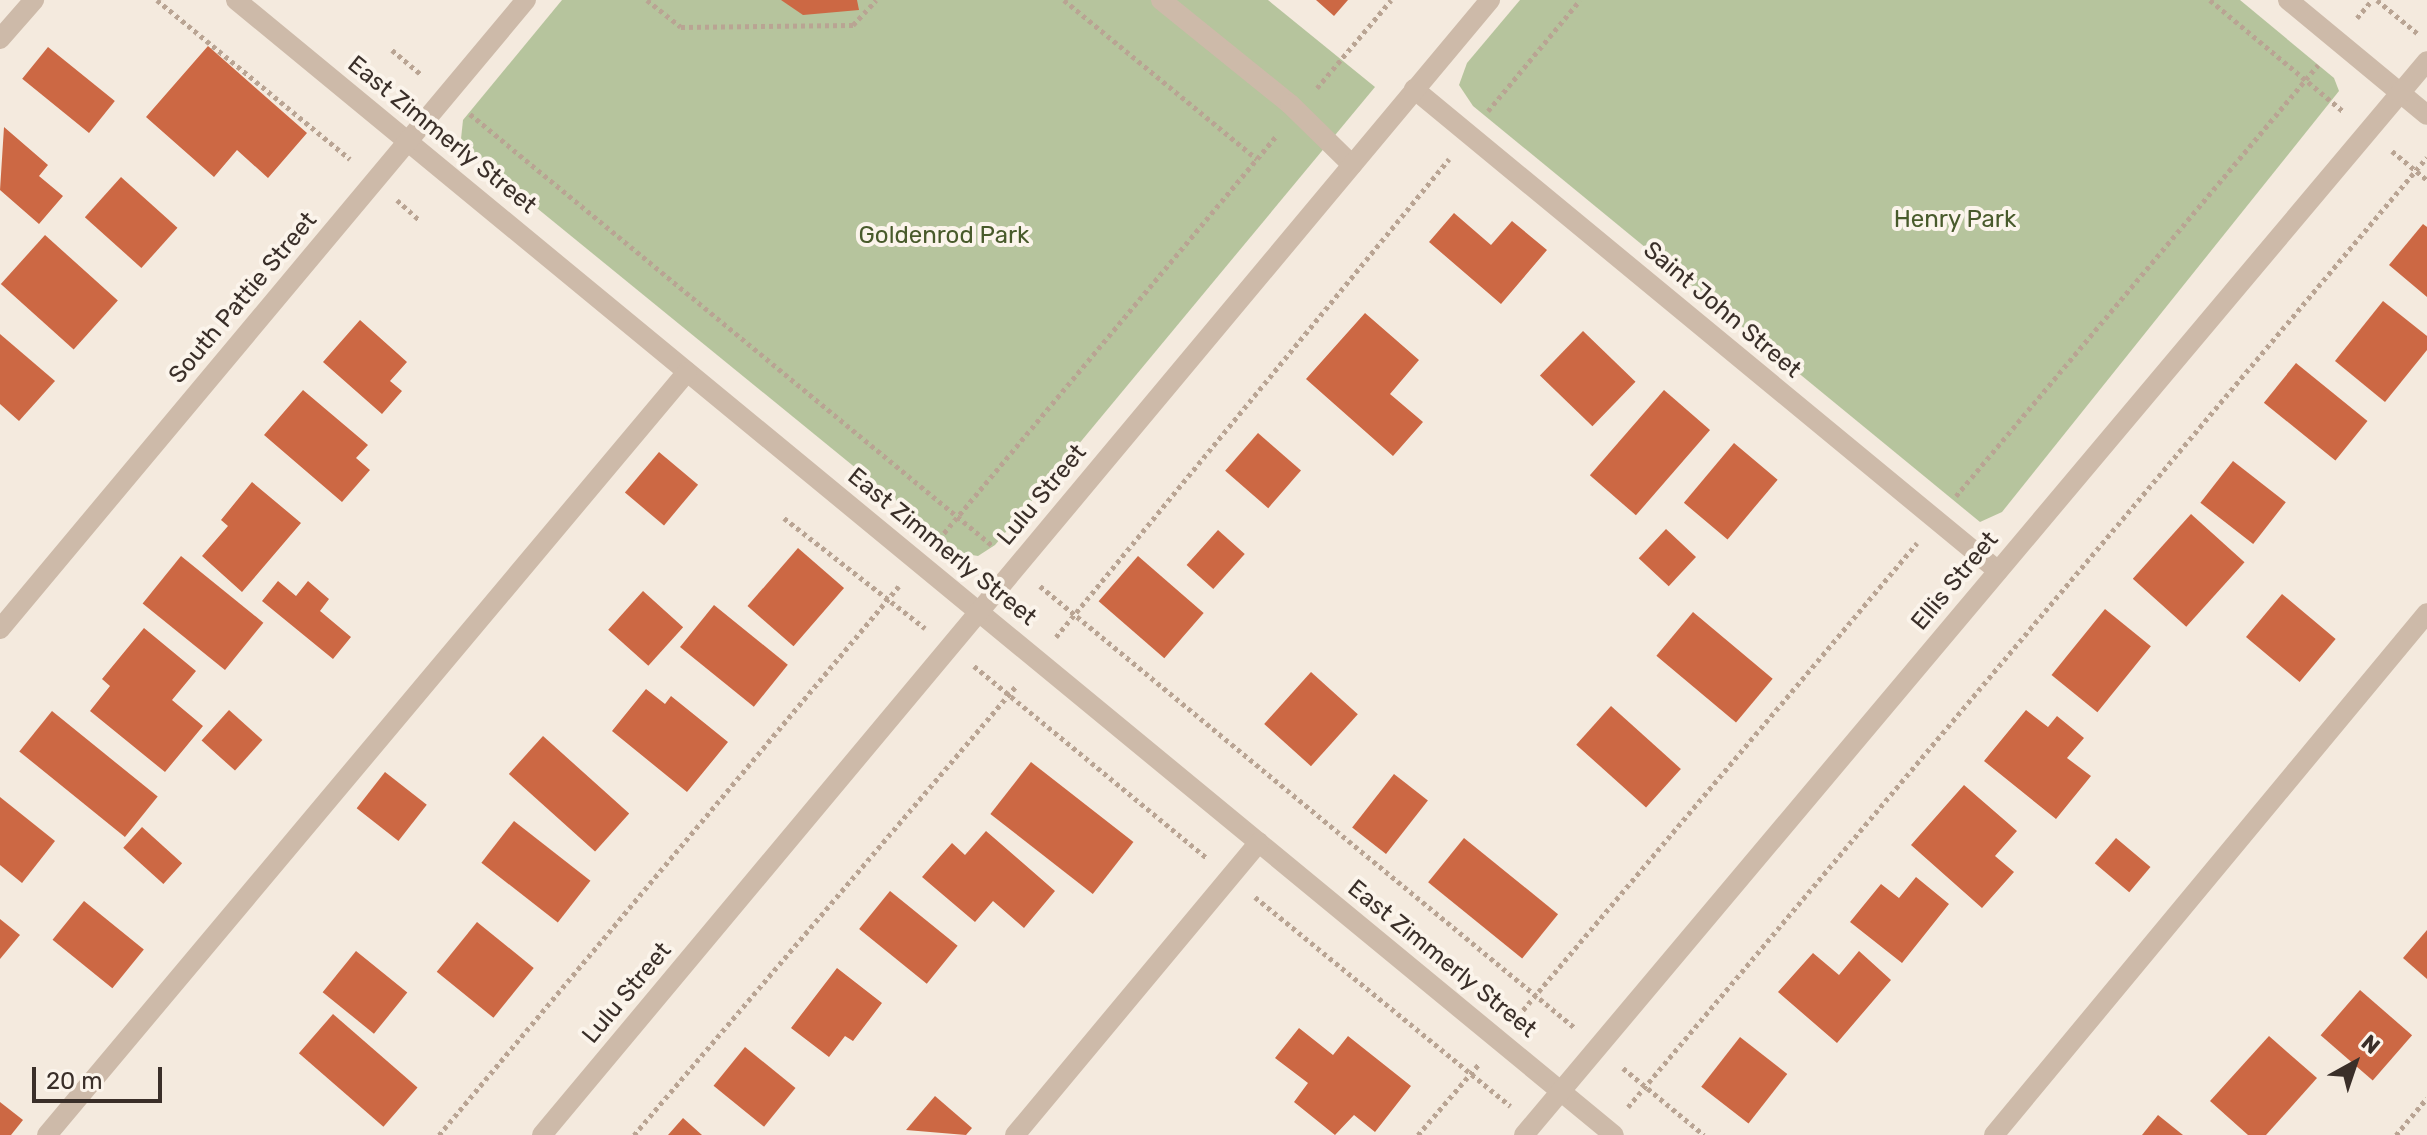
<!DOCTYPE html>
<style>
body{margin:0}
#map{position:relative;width:2427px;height:1135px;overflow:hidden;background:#f4eade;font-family:Rubik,sans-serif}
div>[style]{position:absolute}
.green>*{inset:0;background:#b6c49d}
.building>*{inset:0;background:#cc6844;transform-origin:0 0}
.path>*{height:5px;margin-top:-2.5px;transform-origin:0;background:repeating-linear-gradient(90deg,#b9a493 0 4px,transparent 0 8px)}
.minor>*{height:20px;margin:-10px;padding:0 10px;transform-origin:10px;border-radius:10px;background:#cdbaa9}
span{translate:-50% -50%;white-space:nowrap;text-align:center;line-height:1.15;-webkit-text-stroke:8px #fbf4eb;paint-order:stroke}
.street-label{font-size:24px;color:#3a2f29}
.park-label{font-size:24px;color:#485a2b}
.north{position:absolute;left:2315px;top:1023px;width:80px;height:80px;-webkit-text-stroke:6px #fbf4eb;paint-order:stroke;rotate:40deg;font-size:22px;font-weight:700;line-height:32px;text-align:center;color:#3a2f29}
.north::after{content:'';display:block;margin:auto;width:28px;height:36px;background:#3a2f29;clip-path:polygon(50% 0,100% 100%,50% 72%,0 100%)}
.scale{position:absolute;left:32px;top:1067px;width:130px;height:36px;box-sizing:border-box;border:4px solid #3a2f29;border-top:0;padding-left:10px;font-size:24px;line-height:28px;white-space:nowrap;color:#3a2f29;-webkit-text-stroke:6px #fbf4eb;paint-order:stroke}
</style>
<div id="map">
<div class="green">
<i style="clip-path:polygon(562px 0,1268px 0,1375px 87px,995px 545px,978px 556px,960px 553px,473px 156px,461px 139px,463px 120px)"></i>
<i style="clip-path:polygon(1520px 0,2240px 0,2334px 78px,2339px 91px,2002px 512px,1980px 522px,1473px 106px,1459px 85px,1467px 63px)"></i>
</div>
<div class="building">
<i style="clip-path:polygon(781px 0,857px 0,859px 10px,803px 15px)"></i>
<i style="clip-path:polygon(1316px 0,1348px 0,1334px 16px)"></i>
<i style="clip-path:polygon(208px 46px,307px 133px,268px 178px,237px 150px,214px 177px,146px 117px)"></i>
<i style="left:48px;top:47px;width:86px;height:41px;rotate:39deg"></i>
<i style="clip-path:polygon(4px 127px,48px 165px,39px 176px,63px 196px,39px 224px,0 190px)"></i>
<i style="left:121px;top:177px;width:76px;height:54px;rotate:42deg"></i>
<i style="clip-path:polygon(1454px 213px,1491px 245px,1512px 221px,1547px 250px,1501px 304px,1429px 242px)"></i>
<i style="clip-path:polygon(2423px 224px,2427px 227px,2427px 297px,2389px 265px)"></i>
<i style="left:45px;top:235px;width:98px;height:66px;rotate:42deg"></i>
<i style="clip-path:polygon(2383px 301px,2427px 336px,2427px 350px,2385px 402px,2335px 361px)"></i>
<i style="clip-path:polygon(1365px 313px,1419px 360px,1390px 394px,1423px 422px,1393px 456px,1306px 379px)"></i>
<i style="clip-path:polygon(360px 320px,407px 362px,390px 381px,402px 391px,382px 414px,323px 362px)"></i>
<i style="left:1583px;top:331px;width:73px;height:62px;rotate:44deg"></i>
<i style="clip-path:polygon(0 334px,55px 381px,19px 421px,0 404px)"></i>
<i style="left:2296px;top:363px;width:92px;height:51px;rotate:39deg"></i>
<i style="clip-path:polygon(303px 390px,368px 445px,356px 458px,370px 470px,342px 502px,264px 435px)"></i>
<i style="left:1664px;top:390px;width:61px;height:113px;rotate:41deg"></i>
<i style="left:1258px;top:433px;width:57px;height:50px;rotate:41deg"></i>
<i style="left:1734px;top:443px;width:57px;height:78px;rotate:40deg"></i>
<i style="left:659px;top:452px;width:51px;height:53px;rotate:40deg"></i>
<i style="left:2233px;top:461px;width:67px;height:53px;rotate:38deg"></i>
<i style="clip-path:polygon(252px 482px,301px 523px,242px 592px,202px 556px,228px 526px,221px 520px)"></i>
<i style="left:2191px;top:514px;width:72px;height:87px;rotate:42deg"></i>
<i style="left:1666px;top:529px;width:41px;height:40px;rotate:43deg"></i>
<i style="left:1218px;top:530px;width:36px;height:47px;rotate:42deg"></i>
<i style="left:798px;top:548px;width:61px;height:77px;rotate:41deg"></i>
<i style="left:181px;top:556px;width:106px;height:61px;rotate:39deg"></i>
<i style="left:1138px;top:556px;width:87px;height:60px;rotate:41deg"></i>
<i style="clip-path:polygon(278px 581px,296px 596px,308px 581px,329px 599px,320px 611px,351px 637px,333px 659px,262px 601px)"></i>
<i style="left:643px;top:591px;width:54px;height:52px;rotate:42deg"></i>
<i style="left:2282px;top:594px;width:70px;height:56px;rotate:40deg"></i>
<i style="left:714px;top:605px;width:95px;height:54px;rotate:39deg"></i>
<i style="left:2105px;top:609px;width:59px;height:85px;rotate:39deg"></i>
<i style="left:1693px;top:612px;width:104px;height:57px;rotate:40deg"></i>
<i style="clip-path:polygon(144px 628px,196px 671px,172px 700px,203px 726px,165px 772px,90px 711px,110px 686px,102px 679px)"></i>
<i style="left:1311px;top:672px;width:63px;height:70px;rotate:42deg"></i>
<i style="clip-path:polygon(646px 689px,665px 704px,671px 696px,728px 742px,687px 792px,612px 731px)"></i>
<i style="left:1611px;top:706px;width:94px;height:52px;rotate:42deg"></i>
<i style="left:229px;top:710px;width:45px;height:41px;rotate:42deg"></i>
<i style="clip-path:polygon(2026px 710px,2048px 727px,2057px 716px,2084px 738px,2067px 758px,2091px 776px,2056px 819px,1984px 761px)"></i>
<i style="left:52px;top:711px;width:136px;height:52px;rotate:39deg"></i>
<i style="left:543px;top:736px;width:116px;height:51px;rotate:42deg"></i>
<i style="left:1031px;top:762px;width:130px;height:66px;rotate:38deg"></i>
<i style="left:385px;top:772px;width:53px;height:46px;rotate:38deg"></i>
<i style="left:1394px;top:774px;width:43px;height:68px;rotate:38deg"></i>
<i style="clip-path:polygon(1964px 785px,2017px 831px,1995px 856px,2014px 872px,1982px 908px,1911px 845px)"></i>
<i style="clip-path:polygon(0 797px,55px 841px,22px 883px,0 865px)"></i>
<i style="left:514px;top:821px;width:97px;height:53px;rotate:38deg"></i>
<i style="left:142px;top:827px;width:54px;height:28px;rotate:42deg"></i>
<i style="clip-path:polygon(986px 831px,1055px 891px,1024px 928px,993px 901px,975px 922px,922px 877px,952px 843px,965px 855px)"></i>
<i style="left:1464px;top:838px;width:121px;height:57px;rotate:39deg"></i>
<i style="left:2116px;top:838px;width:45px;height:33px;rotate:40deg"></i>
<i style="clip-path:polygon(1916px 877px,1949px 904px,1902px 963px,1850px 922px,1881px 884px,1899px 898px)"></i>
<i style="left:890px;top:891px;width:87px;height:49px;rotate:39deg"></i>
<i style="left:84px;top:901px;width:77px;height:50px;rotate:39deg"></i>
<i style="clip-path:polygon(0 919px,20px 935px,0 959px)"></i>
<i style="left:477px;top:922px;width:73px;height:64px;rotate:39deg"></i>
<i style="clip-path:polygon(2427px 930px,2427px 979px,2403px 958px)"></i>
<i style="left:356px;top:951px;width:66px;height:53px;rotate:39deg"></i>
<i style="clip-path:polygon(1859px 951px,1891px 980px,1837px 1043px,1778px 992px,1813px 953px,1839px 975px)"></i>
<i style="clip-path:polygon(837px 968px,882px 1003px,853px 1041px,845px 1036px,829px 1057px,791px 1028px)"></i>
<i style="left:2360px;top:990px;width:69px;height:60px;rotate:41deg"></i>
<i style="left:333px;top:1014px;width:112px;height:52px;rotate:41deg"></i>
<i style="clip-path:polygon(1299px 1028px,1333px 1055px,1348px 1036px,1411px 1086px,1375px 1132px,1354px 1115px,1335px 1135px,1294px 1102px,1308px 1083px,1275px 1058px)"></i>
<i style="clip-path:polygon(2269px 1036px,2317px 1078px,2266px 1135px,2248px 1135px,2210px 1101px)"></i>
<i style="left:1740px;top:1037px;width:60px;height:63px;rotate:38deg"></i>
<i style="left:745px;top:1047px;width:65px;height:50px;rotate:39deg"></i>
<i style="clip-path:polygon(935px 1096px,972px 1128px,966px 1135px,906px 1130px)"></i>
<i style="clip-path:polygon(0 1102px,23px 1120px,11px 1135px,0 1135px)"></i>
<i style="clip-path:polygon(2158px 1115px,2183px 1135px,2142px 1135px)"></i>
<i style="clip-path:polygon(683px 1118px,702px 1135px,668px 1135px)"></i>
</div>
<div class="path">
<i style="left:157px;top:0;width:250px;rotate:39.5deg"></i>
<i style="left:647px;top:0;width:43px;rotate:38.5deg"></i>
<i style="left:681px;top:27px;width:172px;rotate:-0.7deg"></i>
<i style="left:853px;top:25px;width:34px;rotate:-47deg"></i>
<i style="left:1064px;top:0;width:250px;rotate:39.5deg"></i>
<i style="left:2210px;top:0;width:175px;rotate:39.9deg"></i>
<i style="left:2377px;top:0;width:52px;rotate:39.5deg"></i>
<i style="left:2357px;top:18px;width:23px;rotate:-50deg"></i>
<i style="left:392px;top:50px;width:39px;rotate:40deg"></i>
<i style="left:1317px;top:88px;width:115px;rotate:-49.9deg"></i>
<i style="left:1488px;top:111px;width:144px;rotate:-50.3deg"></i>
<i style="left:470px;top:114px;width:678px;rotate:39.56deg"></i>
<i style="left:2392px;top:151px;width:45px;rotate:39.6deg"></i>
<i style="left:397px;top:200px;width:31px;rotate:42deg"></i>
<i style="left:1956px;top:496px;width:563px;rotate:-49.97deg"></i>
<i style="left:784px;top:518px;width:179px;rotate:38deg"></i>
<i style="left:939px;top:539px;width:527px;rotate:-50.08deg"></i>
<i style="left:1040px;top:586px;width:694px;rotate:39.56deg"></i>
<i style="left:1056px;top:637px;width:619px;rotate:-50.57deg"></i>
<i style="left:974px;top:666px;width:302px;rotate:39.5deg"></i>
<i style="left:1255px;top:897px;width:330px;rotate:39.3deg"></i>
<i style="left:1518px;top:1016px;width:619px;rotate:-49.85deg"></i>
<i style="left:1623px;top:1068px;width:105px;rotate:39.6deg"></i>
<i style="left:1628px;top:1107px;width:1241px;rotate:-49.93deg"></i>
<i style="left:439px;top:1135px;width:716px;rotate:-50.04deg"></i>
<i style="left:634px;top:1135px;width:591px;rotate:-49.6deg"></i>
<i style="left:1418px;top:1135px;width:94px;rotate:-49.3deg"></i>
<i style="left:2396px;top:1135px;width:48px;rotate:-50deg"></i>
</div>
<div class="minor">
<i style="left:236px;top:0;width:1785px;rotate:39.48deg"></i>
<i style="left:1161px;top:0;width:166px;rotate:38.9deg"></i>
<i style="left:1290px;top:104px;width:87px;rotate:44.5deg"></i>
<i style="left:2288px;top:0;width:180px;rotate:39.6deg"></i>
<i style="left:0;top:39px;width:52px;rotate:-48.9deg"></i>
<i style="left:1414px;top:89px;width:757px;rotate:39.53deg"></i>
<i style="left:0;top:629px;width:820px;rotate:-50.1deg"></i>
<i style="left:47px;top:1135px;width:996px;rotate:-50.01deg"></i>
<i style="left:542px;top:1135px;width:1479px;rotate:-50.13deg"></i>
<i style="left:1015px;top:1135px;width:381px;rotate:-50.2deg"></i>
<i style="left:1524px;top:1135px;width:1403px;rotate:-49.94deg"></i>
<i style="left:1994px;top:1135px;width:678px;rotate:-50.32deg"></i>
</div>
<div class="street-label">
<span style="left:442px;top:135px;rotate:39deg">East Zimmerly Street</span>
<span style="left:243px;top:298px;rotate:-50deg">South Pattie Street</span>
<span style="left:1722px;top:310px;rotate:40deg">Saint John Street</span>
<span style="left:1042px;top:495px;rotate:-50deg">Lulu Street</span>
<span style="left:942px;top:547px;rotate:39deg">East Zimmerly Street</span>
<span style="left:1955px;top:581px;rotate:-50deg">Ellis Street</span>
<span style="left:1442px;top:959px;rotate:39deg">East Zimmerly Street</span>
<span style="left:627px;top:993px;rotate:-50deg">Lulu Street</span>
</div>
<div class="park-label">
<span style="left:1955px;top:220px">Henry Park</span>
<span style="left:944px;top:236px">Goldenrod Park</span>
</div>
<div class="north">N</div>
<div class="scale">20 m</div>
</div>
